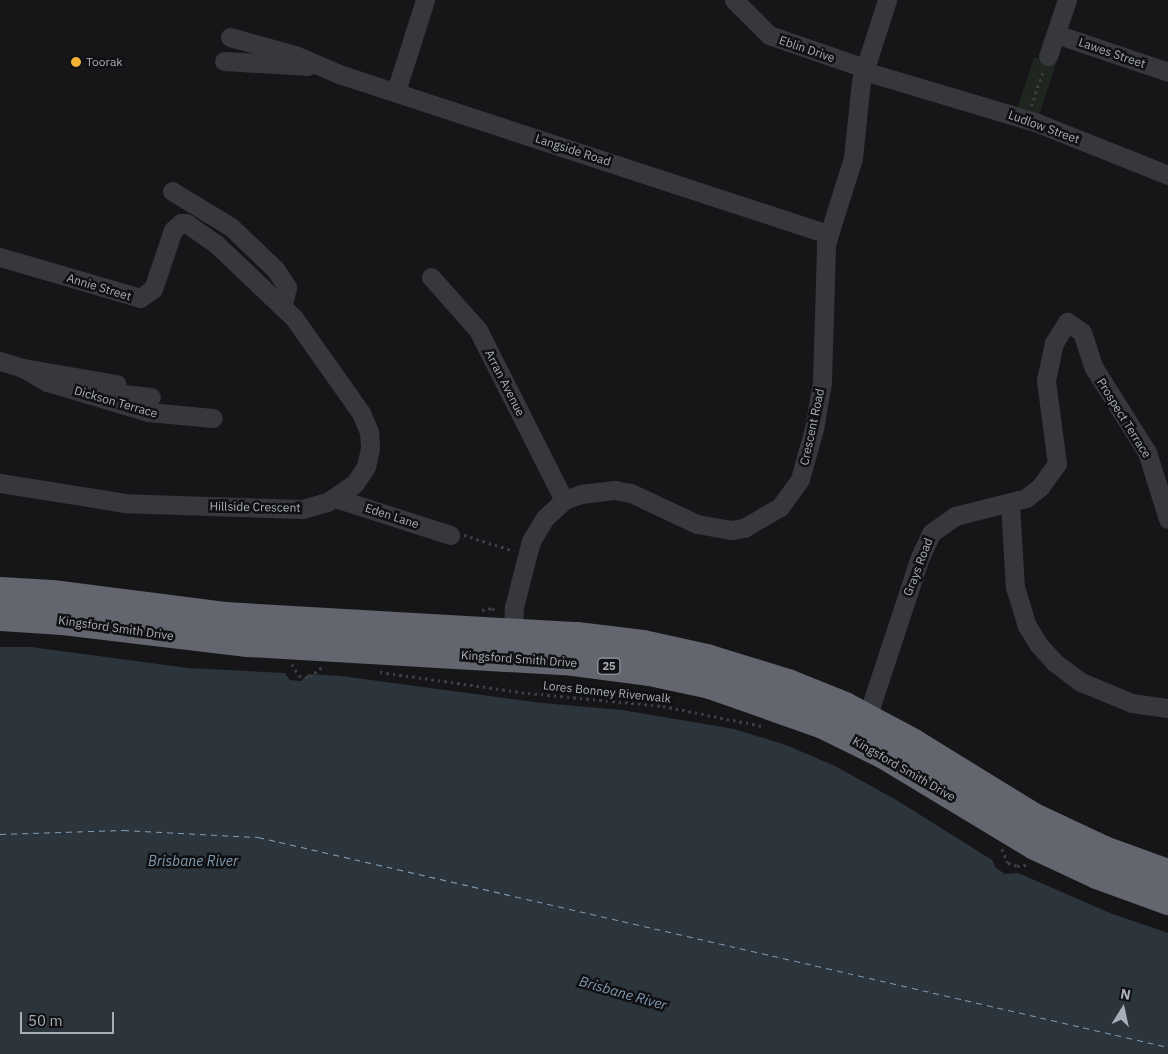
<!DOCTYPE html>
<style>
body{margin:0}
#map{position:relative;width:1168px;height:1054px;overflow:hidden;background:#161618;font-family:"IBM Plex Sans",sans-serif}
div>[style]{position:absolute}
.green>*{inset:0;background:#1e261f;transform-origin:0 0}
.water>*{inset:0;background:#2c353c}
.ferry>*{height:1px;margin-top:-0.5px;transform-origin:0;background:repeating-linear-gradient(90deg,#7f9bb3 0 6px,transparent 0 11px)}
.path>*{height:2.5px;margin-top:-1.25px;transform-origin:0;background:repeating-linear-gradient(90deg,#3d3f44 0 2.5px,transparent 0 6.5px)}
.minor>*{height:19px;margin:-9.5px;padding:0 9.5px;transform-origin:9.5px;border-radius:9.5px;background:#37383d}
.highway>*{height:28px;margin:-14px;padding:0 14px;transform-origin:14px;border-radius:14px;background:#63666e}
.dots>*{width:14px;height:14px;translate:-50% -50%;box-sizing:border-box;border:2px solid #111113;border-radius:50%}
span{translate:-50% -50%;white-space:nowrap;text-align:center;line-height:1.15;-webkit-text-stroke:5px #111113;paint-order:stroke}
.shield-label span{padding:1px 4px;background:#111113;border:1px solid;border-radius:4px;-webkit-text-stroke-width:0}
.shield-label{font-size:11px;color:#a8adb8;font-weight:700}
.street-label{font-size:12px;color:#a8adb8}
.poi-label{font-size:12px;color:#a8adb8}
.left{translate:0 -50%;text-align:left}
.water-label{font-size:14px;color:#7f9bb3;font-style:italic}
.north{position:absolute;left:1098px;top:984px;width:50px;height:50px;-webkit-text-stroke:4px #111113;paint-order:stroke;rotate:10deg;font-size:14px;font-weight:700;line-height:20px;text-align:center;color:#a8adb8}
.north::after{content:'';display:block;margin:auto;width:18px;height:22px;background:#a8adb8;clip-path:polygon(50% 0,100% 100%,50% 72%,0 100%)}
.scale{position:absolute;left:20px;top:1012px;width:94px;height:22px;box-sizing:border-box;border:2px solid #a8adb8;border-top:0;padding-left:6px;font-size:15px;line-height:18px;white-space:nowrap;color:#a8adb8;-webkit-text-stroke:4px #111113;paint-order:stroke}
</style>
<div id="map">
<div class="green">
<i style="left:1034px;top:57px;width:23px;height:55px;rotate:18deg"></i>
</div>
<div class="water">
<i style="clip-path:polygon(0 647px,31px 647px,188px 668px,285px 673px,290px 680px,301px 681px,308px 674px,341px 676px,542px 703px,622px 710px,734px 729px,786px 745px,835px 766px,898px 801px,992px 860px,996px 868px,1005px 874px,1018px 873px,1110px 913px,1168px 933px,1168px 1054px,0 1054px)"></i>
</div>
<div class="ferry">
<i style="left:0;top:834px;width:123px;rotate:-1.9deg"></i>
<i style="left:123px;top:830px;width:135px;rotate:3deg"></i>
<i style="left:258px;top:837px;width:934px;rotate:12.99deg"></i>
</div>
<div class="path">
<i style="left:1031px;top:106px;width:37px;rotate:-71deg"></i>
<i style="left:464px;top:535px;width:52px;rotate:17.7deg"></i>
<i style="left:482px;top:610px;width:11px;rotate:-10deg"></i>
<i style="left:493px;top:608px;width:4px;rotate:76deg"></i>
<i style="left:292px;top:664px;width:14px;rotate:60deg"></i>
<i style="left:299px;top:676px;width:10px;rotate:6deg"></i>
<i style="left:309px;top:677px;width:16px;rotate:-38deg"></i>
<i style="left:380px;top:672px;width:149px;rotate:8.1deg"></i>
<i style="left:528px;top:693px;width:136px;rotate:5.5deg"></i>
<i style="left:663px;top:706px;width:101px;rotate:11.4deg"></i>
<i style="left:1002px;top:849px;width:15px;rotate:67deg"></i>
<i style="left:1008px;top:863px;width:9px;rotate:18deg"></i>
<i style="left:1017px;top:866px;width:10px;rotate:-6deg"></i>
</div>
<div class="minor">
<i style="left:734px;top:0;width:49px;rotate:45deg"></i>
<i style="left:769px;top:35px;width:102px;rotate:19deg"></i>
<i style="left:1056px;top:34px;width:118px;rotate:18.7deg"></i>
<i style="left:230px;top:37px;width:67px;rotate:15.5deg"></i>
<i style="left:295px;top:55px;width:48px;rotate:23.4deg"></i>
<i style="left:339px;top:74px;width:515px;rotate:18.12deg"></i>
<i style="left:1048px;top:56px;width:59px;rotate:-71.3deg"></i>
<i style="left:224px;top:61px;width:84px;rotate:3.4deg"></i>
<i style="left:864px;top:71px;width:178px;rotate:16.6deg"></i>
<i style="left:1035px;top:122px;width:143px;rotate:21.7deg"></i>
<i style="left:396px;top:91px;width:96px;rotate:-72.3deg"></i>
<i style="left:172px;top:191px;width:69px;rotate:31.4deg"></i>
<i style="left:231px;top:227px;width:61px;rotate:43.7deg"></i>
<i style="left:275px;top:269px;width:22px;rotate:56deg"></i>
<i style="left:287px;top:287px;width:18px;rotate:103deg"></i>
<i style="left:0;top:257px;width:146px;rotate:16.3deg"></i>
<i style="left:140px;top:298px;width:16px;rotate:-35deg"></i>
<i style="left:153px;top:289px;width:62px;rotate:-71.3deg"></i>
<i style="left:173px;top:230px;width:11px;rotate:-41deg"></i>
<i style="left:181px;top:223px;width:5px"></i>
<i style="left:186px;top:223px;width:35px;rotate:35deg"></i>
<i style="left:215px;top:243px;width:109px;rotate:43.5deg"></i>
<i style="left:294px;top:318px;width:116px;rotate:54.8deg"></i>
<i style="left:361px;top:413px;width:21px;rotate:67deg"></i>
<i style="left:369px;top:432px;width:16px;rotate:86deg"></i>
<i style="left:370px;top:448px;width:19px;rotate:102deg"></i>
<i style="left:366px;top:467px;width:21px;rotate:125deg"></i>
<i style="left:354px;top:484px;width:32px;rotate:146deg"></i>
<i style="left:327px;top:502px;width:26px;rotate:164deg"></i>
<i style="left:302px;top:509px;width:177px;rotate:-178.1deg"></i>
<i style="left:125px;top:503px;width:127px;rotate:-170.9deg"></i>
<i style="left:431px;top:277px;width:71px;rotate:48.4deg"></i>
<i style="left:478px;top:330px;width:191px;rotate:63.2deg"></i>
<i style="left:0;top:361px;width:24px;rotate:17deg"></i>
<i style="left:23px;top:368px;width:95px;rotate:9.7deg"></i>
<i style="left:23px;top:368px;width:28px;rotate:30deg"></i>
<i style="left:47px;top:382px;width:105px;rotate:16.5deg"></i>
<i style="left:148px;top:412px;width:65px;rotate:5.3deg"></i>
<i style="left:113px;top:393px;width:38px;rotate:6deg"></i>
<i style="left:335px;top:498px;width:121px;rotate:17.8deg"></i>
<i style="left:1010px;top:504px;width:83px;rotate:86.6deg"></i>
<i style="left:1015px;top:587px;width:39px;rotate:73deg"></i>
<i style="left:1026px;top:624px;width:23px;rotate:59deg"></i>
<i style="left:1038px;top:644px;width:24px;rotate:48deg"></i>
<i style="left:1054px;top:662px;width:34px;rotate:37deg"></i>
<i style="left:1081px;top:682px;width:55px;rotate:22.4deg"></i>
<i style="left:1132px;top:703px;width:36px;rotate:8deg"></i>
<i style="left:513px;top:633px;width:26px;rotate:-88deg"></i>
<i style="left:514px;top:607px;width:68px;rotate:-75.6deg"></i>
<i style="left:531px;top:541px;width:27px;rotate:-59deg"></i>
<i style="left:545px;top:518px;width:26px;rotate:-43deg"></i>
<i style="left:564px;top:500px;width:18px;rotate:-19deg"></i>
<i style="left:581px;top:494px;width:34px;rotate:-7deg"></i>
<i style="left:615px;top:490px;width:16px;rotate:11deg"></i>
<i style="left:631px;top:493px;width:73px;rotate:25.2deg"></i>
<i style="left:697px;top:524px;width:35px;rotate:10deg"></i>
<i style="left:731px;top:530px;width:13px;rotate:-9deg"></i>
<i style="left:744px;top:528px;width:42px;rotate:-30.3deg"></i>
<i style="left:780px;top:507px;width:34px;rotate:-54deg"></i>
<i style="left:800px;top:479px;width:52px;rotate:-74.4deg"></i>
<i style="left:814px;top:429px;width:48px;rotate:-80.3deg"></i>
<i style="left:822px;top:382px;width:138px;rotate:-88.3deg"></i>
<i style="left:826px;top:244px;width:90px;rotate:-72.6deg"></i>
<i style="left:853px;top:158px;width:77px;rotate:-84.1deg"></i>
<i style="left:861px;top:81px;width:85px;rotate:-72.2deg"></i>
<i style="left:867px;top:718px;width:169px;rotate:-71.8deg"></i>
<i style="left:920px;top:557px;width:26px;rotate:-65deg"></i>
<i style="left:931px;top:533px;width:29px;rotate:-35deg"></i>
<i style="left:955px;top:516px;width:73px;rotate:-14.2deg"></i>
<i style="left:1026px;top:498px;width:18px;rotate:-38deg"></i>
<i style="left:1040px;top:487px;width:29px;rotate:-54deg"></i>
<i style="left:1057px;top:464px;width:85px;rotate:-97.5deg"></i>
<i style="left:1046px;top:380px;width:38px;rotate:-78deg"></i>
<i style="left:1054px;top:343px;width:25px;rotate:-58deg"></i>
<i style="left:1067px;top:322px;width:18px;rotate:34deg"></i>
<i style="left:1082px;top:332px;width:38px;rotate:72deg"></i>
<i style="left:1094px;top:368px;width:99px;rotate:57.8deg"></i>
<i style="left:1147px;top:452px;width:70px;rotate:72.6deg"></i>
</div>
<div class="highway">
<i style="left:0;top:591px;width:52px;rotate:3.3deg"></i>
<i style="left:52px;top:594px;width:174px;rotate:7.2deg"></i>
<i style="left:225px;top:616px;width:353px;rotate:3.3deg"></i>
<i style="left:577px;top:636px;width:66px;rotate:6.9deg"></i>
<i style="left:643px;top:644px;width:66px;rotate:12.3deg"></i>
<i style="left:707px;top:658px;width:85px;rotate:17.2deg"></i>
<i style="left:788px;top:683px;width:61px;rotate:22deg"></i>
<i style="left:845px;top:706px;width:76px;rotate:28.2deg"></i>
<i style="left:912px;top:742px;width:143px;rotate:31.6deg"></i>
<i style="left:1034px;top:817px;width:77px;rotate:25.2deg"></i>
<i style="left:1104px;top:850px;width:68px;rotate:19.8deg"></i>
<i style="left:0;top:617px;width:63px;rotate:3.6deg"></i>
<i style="left:63px;top:621px;width:186px;rotate:6.8deg"></i>
<i style="left:248px;top:643px;width:327px;rotate:3.3deg"></i>
<i style="left:574px;top:662px;width:77px;rotate:7.5deg"></i>
<i style="left:650px;top:672px;width:61px;rotate:12.2deg"></i>
<i style="left:710px;top:685px;width:118px;rotate:19.4deg"></i>
<i style="left:821px;top:724px;width:70px;rotate:26.2deg"></i>
<i style="left:884px;top:755px;width:176px;rotate:31.1deg"></i>
<i style="left:1035px;top:846px;width:68px;rotate:25.1deg"></i>
<i style="left:1097px;top:875px;width:76px;rotate:20.1deg"></i>
</div>
<div class="dots">
<i style="left:76px;top:62px;background:#f2b134"></i>
</div>
<div class="shield-label">
<span style="left:609px;top:666px">25</span>
</div>
<div class="street-label">
<span style="left:807px;top:49px;rotate:19deg">Eblin Drive</span>
<span style="left:1112px;top:53px;rotate:19deg">Lawes Street</span>
<span style="left:1044px;top:127px;rotate:20deg">Ludlow Street</span>
<span style="left:573px;top:150px;rotate:18deg">Langside Road</span>
<span style="left:99px;top:287px;rotate:17deg">Annie Street</span>
<span style="left:505px;top:383px;rotate:63deg">Arran Avenue</span>
<span style="left:116px;top:402px;rotate:16deg">Dickson Terrace</span>
<span style="left:1124px;top:418px;rotate:58deg">Prospect Terrace</span>
<span style="left:812px;top:427px;rotate:-78deg">Crescent Road</span>
<span style="left:255px;top:507px;rotate:1deg">Hillside Crescent</span>
<span style="left:392px;top:516px;rotate:18deg">Eden Lane</span>
<span style="left:918px;top:567px;rotate:-69deg">Grays Road</span>
<span style="left:116px;top:628px;rotate:8deg">Kingsford Smith Drive</span>
<span style="left:519px;top:659px;rotate:4deg">Kingsford Smith Drive</span>
<span style="left:607px;top:692px;rotate:6deg">Lores Bonney Riverwalk</span>
<span style="left:904px;top:769px;rotate:30deg">Kingsford Smith Drive</span>
</div>
<div class="poi-label">
<span class="left" style="left:86px;top:62px">Toorak</span>
</div>
<div class="water-label">
<span style="left:193px;top:861px">Brisbane River</span>
<span style="left:623px;top:993px;rotate:16deg">Brisbane River</span>
</div>
<div class="north">N</div>
<div class="scale">50 m</div>
</div>
